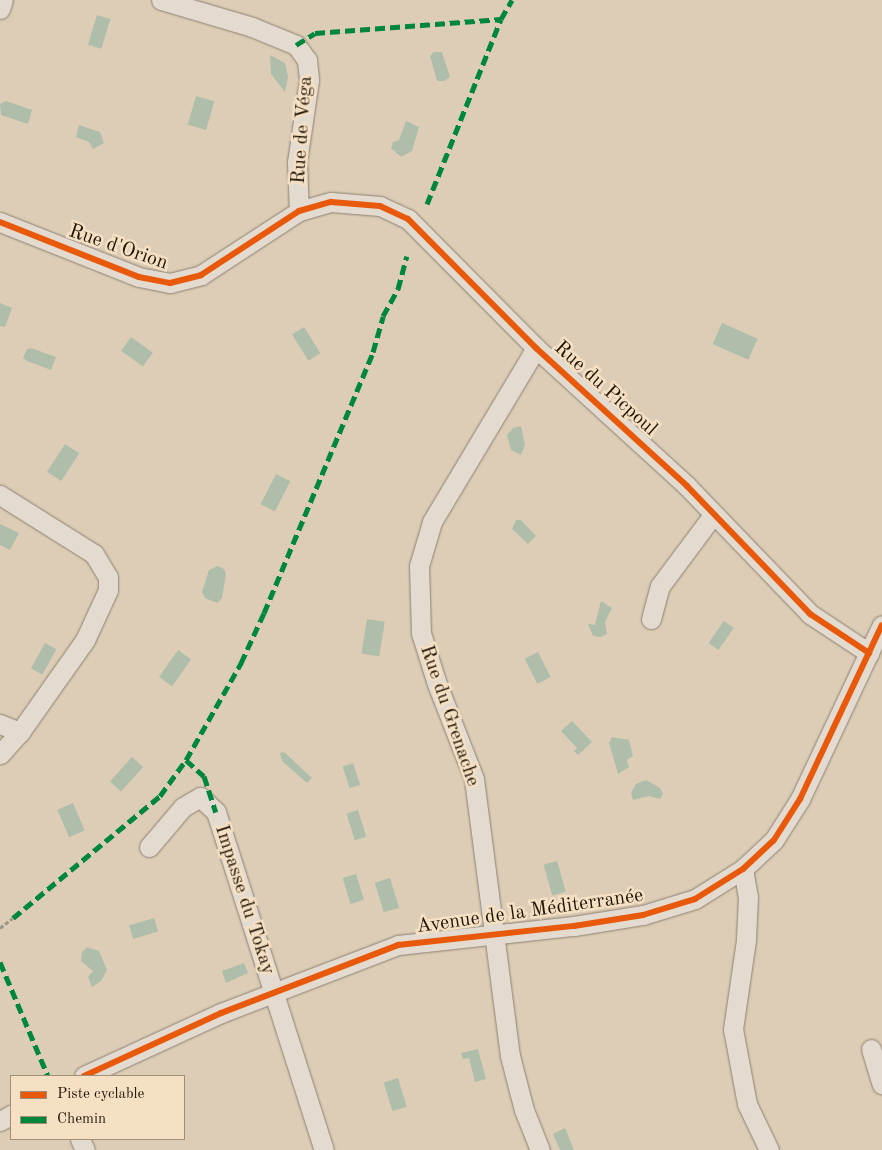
<!DOCTYPE html>
<meta charset="utf-8">
<style>
body{margin:0}
#map{position:relative;width:882px;height:1150px;overflow:hidden;background:#decdb6;font-family:"Old Standard TT",serif}
div>[style]{position:absolute}
.water>*{inset:0;background:#aebeaa;transform-origin:0 0}
.path>*{height:3px;margin-top:-1.5px;transform-origin:0;background:repeating-linear-gradient(90deg,#9e978c 0 4px,transparent 0 6.5px)}
.roads{filter:drop-shadow(0 0 1px #8c8172) drop-shadow(0 0 1px #8c8172)}
.minor>*{height:19px;margin:-9.5px;padding:0 9.5px;transform-origin:9.5px;border-radius:9.5px;background:#e4dbd0}
.quiet>*{height:5px;margin-top:-2.5px;transform-origin:0;background:repeating-linear-gradient(90deg,#00873e 0 10px,transparent 0 15px)}
.cycleway>*{height:6px;margin:-3px;padding:0 3px;transform-origin:3px;border-radius:3px;background:#e8590c}
span{translate:-50% -50%;white-space:nowrap;text-align:center;line-height:1.15;-webkit-text-stroke:5px #f5e0c4;paint-order:stroke}
.street-label{font-size:20px;color:#211505}
.legend{position:absolute;left:10px;top:1075px;width:175px;height:65px;box-sizing:border-box;background:#f5e0c4;border:1px solid #a08f78;margin:0;padding:6px 9px;list-style:none;font-size:15px;color:#211505}
.legend li{display:flex;align-items:center;gap:10px;height:25px}
.legend b{width:25px;border:1px solid #a08f78}
</style>
<div id="map">
<div class="water">
<i style="left:97px;top:15px;width:14px;height:31px;rotate:17deg"></i>
<i style="clip-path:polygon(434px 52px,442px 52px,450px 77px,444px 81px,437px 81px,430px 56px)"></i>
<i style="clip-path:polygon(270px 55px,285px 63px,288px 77px,285px 92px,271px 74px)"></i>
<i style="left:196px;top:96px;width:19px;height:30px;rotate:16deg"></i>
<i style="clip-path:polygon(6px 101px,32px 110px,28px 124px,1px 115px,0 104px)"></i>
<i style="clip-path:polygon(406px 121px,419px 127px,412px 151px,401px 157px,391px 148px,393px 142px,399px 140px)"></i>
<i style="clip-path:polygon(79px 125px,100px 132px,104px 143px,93px 149px,89px 142px,76px 137px)"></i>
<i style="clip-path:polygon(0 303px,12px 308px,5px 327px,0 326px)"></i>
<i style="left:722px;top:323px;width:39px;height:23px;rotate:24deg"></i>
<i style="left:304px;top:327px;width:31px;height:14px;rotate:58deg"></i>
<i style="left:131px;top:337px;width:27px;height:17px;rotate:36deg"></i>
<i style="clip-path:polygon(31px 348px,56px 357px,51px 370px,27px 361px,23px 358px,27px 349px)"></i>
<i style="clip-path:polygon(521px 426px,525px 445px,521px 455px,511px 450px,507px 435px,513px 428px)"></i>
<i style="left:65px;top:444px;width:17px;height:33px;rotate:33deg"></i>
<i style="left:276px;top:474px;width:16px;height:34px;rotate:27deg"></i>
<i style="clip-path:polygon(516px 520px,521px 520px,536px 536px,528px 544px,512px 529px)"></i>
<i style="clip-path:polygon(0 524px,19px 533px,10px 550px,0 545px)"></i>
<i style="clip-path:polygon(217px 566px,224px 569px,226px 574px,222px 598px,217px 603px,205px 598px,202px 592px,209px 570px)"></i>
<i style="clip-path:polygon(601px 601px,612px 608px,605px 622px,607px 634px,600px 637px,593px 636px,588px 624px,595px 625px)"></i>
<i style="left:367px;top:619px;width:18px;height:35px;rotate:9deg"></i>
<i style="left:724px;top:621px;width:12px;height:27px;rotate:35deg"></i>
<i style="left:45px;top:643px;width:13px;height:29px;rotate:29deg"></i>
<i style="left:178px;top:650px;width:16px;height:33px;rotate:35deg"></i>
<i style="left:538px;top:652px;width:28px;height:15px;rotate:63deg"></i>
<i style="clip-path:polygon(572px 721px,592px 742px,578px 755px,574px 751px,577px 748px,561px 731px)"></i>
<i style="clip-path:polygon(612px 737px,629px 740px,633px 756px,627px 760px,629px 767px,618px 774px,609px 743px)"></i>
<i style="clip-path:polygon(284px 752px,312px 778px,307px 783px,282px 761px,280px 753px)"></i>
<i style="left:132px;top:757px;width:15px;height:33px;rotate:42deg"></i>
<i style="left:353px;top:763px;width:23px;height:11px;rotate:72deg"></i>
<i style="clip-path:polygon(646px 780px,660px 788px,663px 794px,660px 799px,649px 796px,633px 800px,631px 793px,636px 784px)"></i>
<i style="left:73px;top:803px;width:30px;height:17px;rotate:67deg"></i>
<i style="left:358px;top:810px;width:28px;height:12px;rotate:73deg"></i>
<i style="left:557px;top:861px;width:32px;height:14px;rotate:74deg"></i>
<i style="left:356px;top:874px;width:27px;height:14px;rotate:73deg"></i>
<i style="left:390px;top:878px;width:31px;height:16px;rotate:73deg"></i>
<i style="left:154px;top:918px;width:14px;height:26px;rotate:73deg"></i>
<i style="clip-path:polygon(87px 947px,99px 951px,107px 970px,101px 981px,92px 987px,88px 977px,93px 971px,81px 961px,82px 952px)"></i>
<i style="clip-path:polygon(244px 963px,248px 973px,226px 983px,222px 971px)"></i>
<i style="clip-path:polygon(478px 1049px,486px 1079px,475px 1082px,469px 1058px,463px 1059px,461px 1053px)"></i>
<i style="left:398px;top:1078px;width:30px;height:15px;rotate:73deg"></i>
<i style="clip-path:polygon(565px 1128px,574px 1150px,560px 1150px,553px 1134px)"></i>
</div>
<div class="path">
<i style="left:0;top:928px;width:16px;rotate:-38deg"></i>
</div>
<div class="roads">
<div class="minor">
<i style="left:161px;top:0;width:95px;rotate:16.5deg"></i>
<i style="left:252px;top:27px;width:48px;rotate:22.2deg"></i>
<i style="left:296px;top:45px;width:19px;rotate:54deg"></i>
<i style="left:307px;top:60px;width:20px;rotate:84deg"></i>
<i style="left:309px;top:80px;width:83px;rotate:98.3deg"></i>
<i style="left:297px;top:162px;width:49px;rotate:87.7deg"></i>
<i style="left:0;top:9px;width:9px;rotate:-72deg"></i>
<i style="left:0;top:222px;width:149px;rotate:21.6deg"></i>
<i style="left:139px;top:277px;width:32px;rotate:11deg"></i>
<i style="left:170px;top:283px;width:32px;rotate:-14deg"></i>
<i style="left:201px;top:275px;width:117px;rotate:-33.1deg"></i>
<i style="left:299px;top:211px;width:33px;rotate:-16deg"></i>
<i style="left:331px;top:202px;width:49px;rotate:4.7deg"></i>
<i style="left:380px;top:206px;width:31px;rotate:25deg"></i>
<i style="left:408px;top:219px;width:182px;rotate:45.2deg"></i>
<i style="left:536px;top:348px;width:205px;rotate:42.4deg"></i>
<i style="left:687px;top:486px;width:178px;rotate:46.1deg"></i>
<i style="left:810px;top:614px;width:71px;rotate:33.5deg"></i>
<i style="left:536px;top:348px;width:203px;rotate:120.9deg"></i>
<i style="left:432px;top:522px;width:46px;rotate:106.5deg"></i>
<i style="left:419px;top:566px;width:67px;rotate:88.3deg"></i>
<i style="left:421px;top:633px;width:53px;rotate:72.6deg"></i>
<i style="left:437px;top:684px;width:102px;rotate:68.7deg"></i>
<i style="left:474px;top:779px;width:279px;rotate:82.6deg"></i>
<i style="left:510px;top:1056px;width:56px;rotate:75.5deg"></i>
<i style="left:524px;top:1110px;width:43px;rotate:68.2deg"></i>
<i style="left:0;top:495px;width:111px;rotate:32.1deg"></i>
<i style="left:94px;top:554px;width:27px;rotate:59deg"></i>
<i style="left:108px;top:577px;width:13px;rotate:90deg"></i>
<i style="left:108px;top:590px;width:55px;rotate:114.7deg"></i>
<i style="left:85px;top:640px;width:113px;rotate:125.2deg"></i>
<i style="left:20px;top:732px;width:30px;rotate:132deg"></i>
<i style="left:651px;top:619px;width:34px;rotate:-75deg"></i>
<i style="left:660px;top:586px;width:89px;rotate:-53.3deg"></i>
<i style="left:0;top:724px;width:22px;rotate:22deg"></i>
<i style="left:149px;top:847px;width:52px;rotate:-49.6deg"></i>
<i style="left:183px;top:807px;width:20px;rotate:-30deg"></i>
<i style="left:200px;top:797px;width:22px;rotate:43deg"></i>
<i style="left:216px;top:812px;width:355px;rotate:72.3deg"></i>
<i style="left:743px;top:869px;width:28px;rotate:80deg"></i>
<i style="left:748px;top:897px;width:43px;rotate:92.7deg"></i>
<i style="left:746px;top:940px;width:90px;rotate:98.3deg"></i>
<i style="left:733px;top:1029px;width:76px;rotate:79.4deg"></i>
<i style="left:747px;top:1104px;width:51px;rotate:64.4deg"></i>
<i style="left:871px;top:1049px;width:37px;rotate:73deg"></i>
<i style="left:84px;top:1076px;width:151px;rotate:-24.7deg"></i>
<i style="left:221px;top:1013px;width:190px;rotate:-21deg"></i>
<i style="left:398px;top:945px;width:177px;rotate:-6.2deg"></i>
<i style="left:574px;top:926px;width:70px;rotate:-9.1deg"></i>
<i style="left:643px;top:915px;width:54px;rotate:-17.1deg"></i>
<i style="left:695px;top:899px;width:57px;rotate:-32deg"></i>
<i style="left:743px;top:869px;width:42px;rotate:-43.1deg"></i>
<i style="left:774px;top:840px;width:49px;rotate:-57.6deg"></i>
<i style="left:800px;top:799px;width:192px;rotate:-64.8deg"></i>
<i style="left:0;top:1121px;width:13px;rotate:-29deg"></i>
<i style="left:80px;top:1139px;width:12px;rotate:66deg"></i>
</div>
</div>
<div class="quiet">
<i style="left:296px;top:45px;width:22px;rotate:-32deg"></i>
<i style="left:315px;top:33px;width:187px;rotate:-4.3deg"></i>
<i style="left:427px;top:204px;width:199px;rotate:-68.2deg"></i>
<i style="left:501px;top:19px;width:22px;rotate:-60deg"></i>
<i style="left:186px;top:760px;width:24px;rotate:42deg"></i>
<i style="left:204px;top:776px;width:38px;rotate:72deg"></i>
<i style="left:13px;top:918px;width:191px;rotate:-39.7deg"></i>
<i style="left:160px;top:796px;width:44px;rotate:-54.2deg"></i>
<i style="left:186px;top:760px;width:112px;rotate:-60.4deg"></i>
<i style="left:241px;top:663px;width:55px;rotate:-65.3deg"></i>
<i style="left:264px;top:613px;width:283px;rotate:-67.3deg"></i>
<i style="left:373px;top:352px;width:37px;rotate:-74deg"></i>
<i style="left:383px;top:316px;width:31px;rotate:-61deg"></i>
<i style="left:398px;top:289px;width:34px;rotate:-75deg"></i>
<i style="left:0;top:962px;width:124px;rotate:67.2deg"></i>
</div>
<div class="cycleway">
<i style="left:0;top:222px;width:149px;rotate:21.6deg"></i>
<i style="left:139px;top:277px;width:32px;rotate:11deg"></i>
<i style="left:170px;top:283px;width:32px;rotate:-14deg"></i>
<i style="left:201px;top:275px;width:117px;rotate:-33.1deg"></i>
<i style="left:299px;top:211px;width:33px;rotate:-16deg"></i>
<i style="left:331px;top:202px;width:49px;rotate:4.7deg"></i>
<i style="left:380px;top:206px;width:31px;rotate:25deg"></i>
<i style="left:408px;top:219px;width:182px;rotate:45.2deg"></i>
<i style="left:536px;top:348px;width:205px;rotate:42.4deg"></i>
<i style="left:687px;top:486px;width:178px;rotate:46.1deg"></i>
<i style="left:810px;top:614px;width:71px;rotate:33.5deg"></i>
<i style="left:84px;top:1076px;width:151px;rotate:-24.7deg"></i>
<i style="left:221px;top:1013px;width:190px;rotate:-21deg"></i>
<i style="left:398px;top:945px;width:177px;rotate:-6.2deg"></i>
<i style="left:574px;top:926px;width:70px;rotate:-9.1deg"></i>
<i style="left:643px;top:915px;width:54px;rotate:-17.1deg"></i>
<i style="left:695px;top:899px;width:57px;rotate:-32deg"></i>
<i style="left:743px;top:869px;width:42px;rotate:-43.1deg"></i>
<i style="left:774px;top:840px;width:49px;rotate:-57.6deg"></i>
<i style="left:800px;top:799px;width:192px;rotate:-64.8deg"></i>
</div>
<div class="street-label">
<span style="left:303px;top:130px;rotate:-86deg">Rue de Véga</span>
<span style="left:118px;top:248px;rotate:19deg">Rue d'Orion</span>
<span style="left:605px;top:389px;rotate:42deg">Rue du Picpoul</span>
<span style="left:449px;top:716px;rotate:71deg">Rue du Grenache</span>
<span style="left:244px;top:900px;rotate:72deg">Impasse du Tokay</span>
<span style="left:530px;top:912px;rotate:-8deg">Avenue de la Méditerranée</span>
</div>
<ul class="legend">
<li><b style="height:6px;background:#e8590c"></b>Piste cyclable</li>
<li><b style="height:6px;background:#00873e"></b>Chemin</li>
</ul>
</div>
